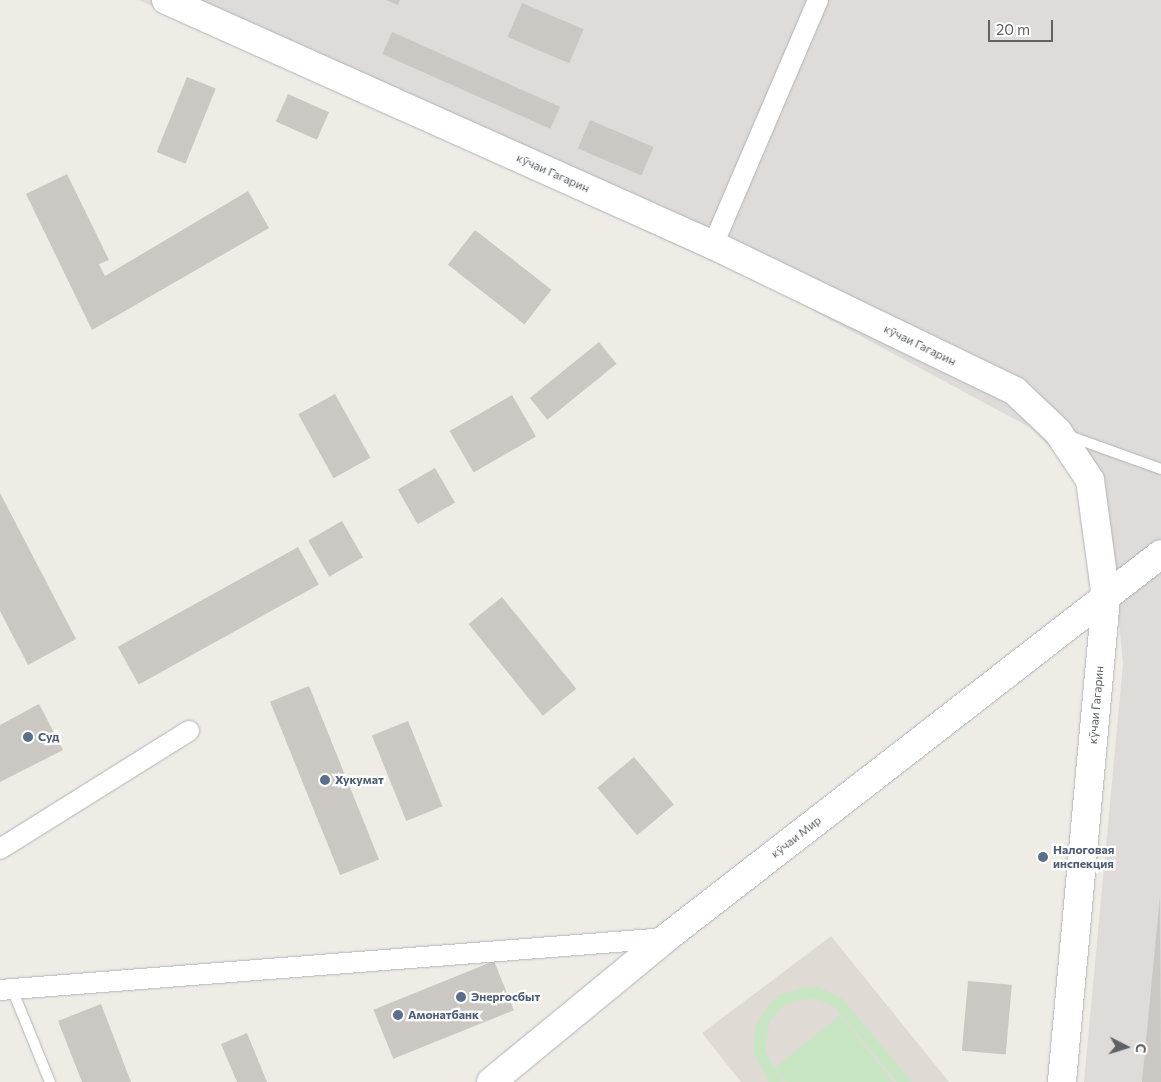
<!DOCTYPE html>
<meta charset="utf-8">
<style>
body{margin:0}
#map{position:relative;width:1161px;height:1082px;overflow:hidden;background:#efece6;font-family:Commissioner,sans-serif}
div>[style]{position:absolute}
.industrial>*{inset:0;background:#dedbd8}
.education>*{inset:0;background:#dfdbd4}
.green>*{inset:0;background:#c8e5c4}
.building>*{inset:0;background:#cbc7c2;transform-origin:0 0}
.roads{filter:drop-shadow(0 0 1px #b1b4b7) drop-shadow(0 0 1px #b1b4b7)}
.lane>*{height:10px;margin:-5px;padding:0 5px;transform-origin:5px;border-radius:5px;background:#fff}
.street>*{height:20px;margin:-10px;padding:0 10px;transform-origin:10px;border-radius:10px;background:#fff}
.secondary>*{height:28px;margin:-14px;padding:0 14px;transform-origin:14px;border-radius:14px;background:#fff}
.dots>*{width:14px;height:14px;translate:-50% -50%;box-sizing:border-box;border:2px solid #fff;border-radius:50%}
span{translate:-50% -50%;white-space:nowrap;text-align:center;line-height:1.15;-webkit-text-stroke:4.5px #fff;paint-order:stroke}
.street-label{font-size:12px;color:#5e6265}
.service-label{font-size:12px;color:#4e5e75;font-weight:700}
.left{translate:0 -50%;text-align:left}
.north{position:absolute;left:1101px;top:1022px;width:50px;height:50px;-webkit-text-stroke:4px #fff;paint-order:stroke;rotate:95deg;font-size:14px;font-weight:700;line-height:20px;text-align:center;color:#5e6265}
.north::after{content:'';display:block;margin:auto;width:18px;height:22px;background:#5e6265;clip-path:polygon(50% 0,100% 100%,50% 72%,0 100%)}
.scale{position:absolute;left:988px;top:20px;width:65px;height:22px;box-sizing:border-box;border:2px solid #5e6265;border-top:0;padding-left:6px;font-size:15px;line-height:18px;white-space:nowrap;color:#5e6265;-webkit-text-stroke:4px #fff;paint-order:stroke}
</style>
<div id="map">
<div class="industrial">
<i style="clip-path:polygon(139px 0,1161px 0,1161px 1082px,1084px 1082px,1123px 664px,1108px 503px,1029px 427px,777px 291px)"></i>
</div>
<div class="education">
<i style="clip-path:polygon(831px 936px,949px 1082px,741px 1082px,702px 1033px)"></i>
</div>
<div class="green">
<i style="clip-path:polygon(805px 987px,818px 987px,842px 998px,912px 1082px,897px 1082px,835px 1007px,816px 999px,805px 999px,785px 1005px,770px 1020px,765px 1051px,783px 1082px,769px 1082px,754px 1054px,755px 1027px,769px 1004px,779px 995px)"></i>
<i style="clip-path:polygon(840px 1015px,893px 1082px,786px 1082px,775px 1068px)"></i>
</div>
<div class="building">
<i style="clip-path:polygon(386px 0,400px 0,398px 5px)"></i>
<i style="left:522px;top:3px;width:67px;height:37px;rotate:23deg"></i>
<i style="left:392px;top:32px;width:184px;height:24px;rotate:24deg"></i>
<i style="left:187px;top:77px;width:31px;height:81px;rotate:22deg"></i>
<i style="left:288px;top:94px;width:45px;height:30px;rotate:24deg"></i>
<i style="left:590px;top:120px;width:69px;height:31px;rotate:23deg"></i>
<i style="clip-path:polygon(67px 174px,109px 260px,99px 264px,105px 276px,248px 191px,269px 228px,92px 330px,26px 194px)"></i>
<i style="left:475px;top:230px;width:97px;height:44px;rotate:38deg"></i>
<i style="left:599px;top:342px;width:28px;height:89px;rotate:51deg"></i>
<i style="left:335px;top:394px;width:73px;height:42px;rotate:61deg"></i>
<i style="left:512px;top:395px;width:48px;height:72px;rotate:60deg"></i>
<i style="left:435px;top:468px;width:40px;height:43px;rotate:60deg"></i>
<i style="clip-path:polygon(0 493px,76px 639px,28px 665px,0 611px)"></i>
<i style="left:342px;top:521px;width:42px;height:39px;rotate:60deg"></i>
<i style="left:298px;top:547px;width:43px;height:206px;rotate:61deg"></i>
<i style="left:502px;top:597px;width:118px;height:43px;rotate:51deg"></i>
<i style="left:309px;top:686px;width:187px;height:42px;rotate:68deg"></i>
<i style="clip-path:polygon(39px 704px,63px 750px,0 782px,0 725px)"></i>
<i style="left:408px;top:721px;width:92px;height:39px;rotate:68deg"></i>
<i style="left:634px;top:757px;width:62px;height:48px;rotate:50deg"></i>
<i style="clip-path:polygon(1160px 896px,1161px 1082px,1142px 1082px)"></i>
<i style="left:494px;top:961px;width:53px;height:130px;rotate:68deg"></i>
<i style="left:968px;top:981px;width:44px;height:70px;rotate:5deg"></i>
<i style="clip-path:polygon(101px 1004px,131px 1082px,82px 1082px,58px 1021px)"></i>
<i style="clip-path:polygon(247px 1033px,267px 1082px,237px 1082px,221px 1044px)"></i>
</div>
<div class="roads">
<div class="lane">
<i style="left:1069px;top:436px;width:98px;rotate:19.7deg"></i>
<i style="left:12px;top:989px;width:100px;rotate:67.8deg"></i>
</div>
<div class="street">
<i style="left:713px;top:245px;width:267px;rotate:-66.8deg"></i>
<i style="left:0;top:849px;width:223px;rotate:-32deg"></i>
<i style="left:0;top:990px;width:668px;rotate:-4.46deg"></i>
</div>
<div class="secondary">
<i style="left:166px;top:0;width:599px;rotate:24.13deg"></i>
<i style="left:713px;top:245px;width:335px;rotate:25.8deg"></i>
<i style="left:1015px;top:391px;width:59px;rotate:43.6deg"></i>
<i style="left:1058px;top:432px;width:58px;rotate:56.3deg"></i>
<i style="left:1090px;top:480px;width:119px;rotate:82.3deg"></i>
<i style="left:1106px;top:598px;width:486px;rotate:95.2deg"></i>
<i style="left:491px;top:1082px;width:227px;rotate:-39.4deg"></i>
<i style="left:666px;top:938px;width:626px;rotate:-37.8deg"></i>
</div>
</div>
<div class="dots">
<i style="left:28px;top:737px;background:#5c6f8a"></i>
<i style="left:325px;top:780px;background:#5c6f8a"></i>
<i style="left:1043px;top:857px;background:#5c6f8a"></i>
<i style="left:461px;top:997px;background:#5c6f8a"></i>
<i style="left:398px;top:1015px;background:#5c6f8a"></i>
</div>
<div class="street-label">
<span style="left:553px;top:173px;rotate:24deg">кӯчаи Гагарин</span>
<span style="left:920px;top:345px;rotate:26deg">кӯчаи Гагарин</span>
<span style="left:1096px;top:705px;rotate:-85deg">кӯчаи Гагарин</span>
<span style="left:796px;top:837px;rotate:-38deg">кӯчаи Мир</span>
</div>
<div class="service-label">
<span class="left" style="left:38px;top:737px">Суд</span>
<span class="left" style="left:335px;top:780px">Хукумат</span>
<span class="left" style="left:1053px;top:857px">Налоговая<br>инспекция</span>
<span class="left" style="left:471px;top:997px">Энергосбыт</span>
<span class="left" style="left:408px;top:1015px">Амонатбанк</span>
</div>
<div class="north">С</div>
<div class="scale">20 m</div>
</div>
